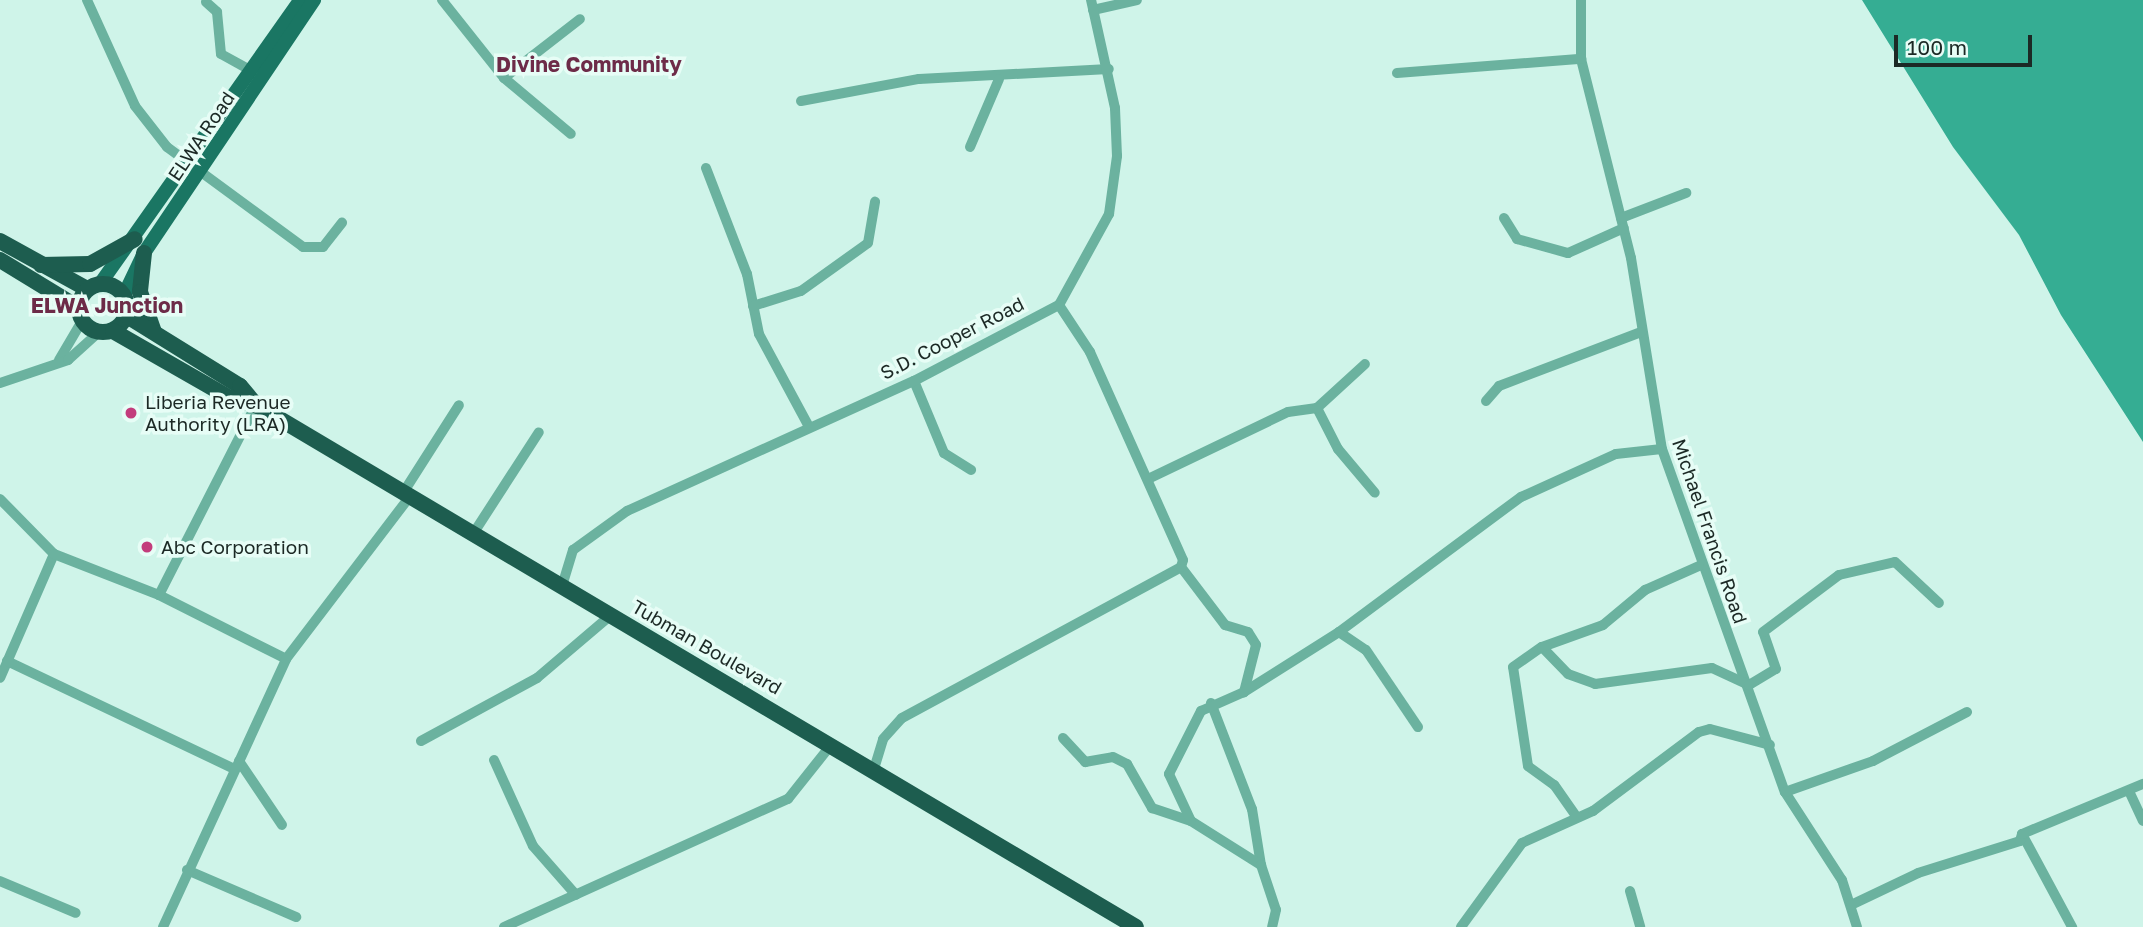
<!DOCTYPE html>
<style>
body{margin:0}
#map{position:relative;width:2143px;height:927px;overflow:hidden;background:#cff4e9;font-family:"Golos Text",sans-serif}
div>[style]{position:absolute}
.water>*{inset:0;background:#35ad93}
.minor>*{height:10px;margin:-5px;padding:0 5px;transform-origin:5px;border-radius:5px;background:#6bb29f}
.major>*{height:14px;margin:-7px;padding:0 7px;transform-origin:7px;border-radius:7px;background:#1a7663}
.highway>*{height:16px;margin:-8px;padding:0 8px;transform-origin:8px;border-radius:8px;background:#1d5d4f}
.highway>.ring{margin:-8px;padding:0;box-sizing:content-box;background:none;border:16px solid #1d5d4f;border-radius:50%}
.dots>*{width:19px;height:19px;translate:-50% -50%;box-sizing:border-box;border:4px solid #e7fdf6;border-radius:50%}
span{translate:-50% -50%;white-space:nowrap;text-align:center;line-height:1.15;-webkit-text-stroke:7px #e7fdf6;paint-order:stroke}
.street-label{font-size:19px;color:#1c2925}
.poi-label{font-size:19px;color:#1c2925}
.left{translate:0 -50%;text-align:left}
.neighbourhood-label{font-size:21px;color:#6d2b48;font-weight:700}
.scale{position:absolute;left:1894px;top:35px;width:138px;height:32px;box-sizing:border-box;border:4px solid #1c2925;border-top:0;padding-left:9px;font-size:21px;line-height:24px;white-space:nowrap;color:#1c2925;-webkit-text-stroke:5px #e7fdf6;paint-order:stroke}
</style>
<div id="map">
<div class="water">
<i style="clip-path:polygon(1862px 0,2143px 0,2143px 442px,2061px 315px,2019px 235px,1953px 147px)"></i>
</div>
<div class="minor">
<i style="left:87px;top:0;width:116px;rotate:65.6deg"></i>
<i style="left:135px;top:106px;width:52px;rotate:52deg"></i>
<i style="left:167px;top:147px;width:169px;rotate:36.3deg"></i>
<i style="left:303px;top:247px;width:20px"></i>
<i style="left:323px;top:247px;width:31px;rotate:-52deg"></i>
<i style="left:442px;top:0;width:100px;rotate:51.5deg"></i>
<i style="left:504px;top:78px;width:87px;rotate:39.9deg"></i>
<i style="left:1581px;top:0;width:59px;rotate:90deg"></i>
<i style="left:1581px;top:59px;width:205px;rotate:75.9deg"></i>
<i style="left:1631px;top:258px;width:193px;rotate:80.8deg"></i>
<i style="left:1662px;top:449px;width:364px;rotate:70.3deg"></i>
<i style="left:1785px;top:792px;width:105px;rotate:57.1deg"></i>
<i style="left:1842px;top:880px;width:49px;rotate:72.3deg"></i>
<i style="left:206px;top:2px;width:15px;rotate:42deg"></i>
<i style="left:217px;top:12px;width:42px;rotate:84.6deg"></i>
<i style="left:221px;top:54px;width:35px;rotate:29deg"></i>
<i style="left:1093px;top:10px;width:45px;rotate:-12.8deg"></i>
<i style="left:1397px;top:73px;width:185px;rotate:-4.4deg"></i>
<i style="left:504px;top:78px;width:96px;rotate:-37.8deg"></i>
<i style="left:801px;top:101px;width:120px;rotate:-10.6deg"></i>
<i style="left:919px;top:79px;width:190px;rotate:-3deg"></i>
<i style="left:970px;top:147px;width:74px;rotate:-66.9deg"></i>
<i style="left:706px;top:168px;width:114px;rotate:68.9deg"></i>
<i style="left:747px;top:274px;width:61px;rotate:78.7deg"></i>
<i style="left:759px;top:334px;width:103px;rotate:61.7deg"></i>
<i style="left:1504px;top:218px;width:25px;rotate:58deg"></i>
<i style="left:1517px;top:239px;width:53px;rotate:15.4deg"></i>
<i style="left:1568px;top:253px;width:61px;rotate:-24.1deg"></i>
<i style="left:1621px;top:218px;width:70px;rotate:-21deg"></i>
<i style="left:753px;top:306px;width:50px;rotate:-17.4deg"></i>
<i style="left:801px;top:291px;width:82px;rotate:-35.6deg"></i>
<i style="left:868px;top:243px;width:42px;rotate:-80.3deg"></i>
<i style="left:59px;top:360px;width:45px;rotate:-59.5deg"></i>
<i style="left:914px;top:381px;width:78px;rotate:67.4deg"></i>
<i style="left:944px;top:453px;width:32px;rotate:32deg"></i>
<i style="left:0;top:383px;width:72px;rotate:-18.7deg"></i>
<i style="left:68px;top:360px;width:42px;rotate:-42.1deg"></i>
<i style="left:1486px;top:401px;width:20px;rotate:-49deg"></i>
<i style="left:1499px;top:386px;width:152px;rotate:-20.8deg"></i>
<i style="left:1317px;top:408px;width:46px;rotate:62.9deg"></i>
<i style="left:1338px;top:449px;width:57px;rotate:49.9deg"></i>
<i style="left:1148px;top:479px;width:155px;rotate:-25.6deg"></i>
<i style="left:1288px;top:412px;width:29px;rotate:-8deg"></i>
<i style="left:1317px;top:408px;width:65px;rotate:-42.5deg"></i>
<i style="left:403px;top:493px;width:104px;rotate:-57.5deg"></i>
<i style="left:0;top:499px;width:77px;rotate:45.5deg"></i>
<i style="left:54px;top:554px;width:135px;rotate:113.5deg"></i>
<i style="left:473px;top:534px;width:121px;rotate:-57.1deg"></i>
<i style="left:54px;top:554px;width:113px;rotate:21.3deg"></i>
<i style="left:159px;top:595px;width:142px;rotate:26.7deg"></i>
<i style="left:1181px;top:567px;width:73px;rotate:52.8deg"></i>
<i style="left:1225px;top:625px;width:24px;rotate:17deg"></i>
<i style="left:1248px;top:632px;width:15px;rotate:58deg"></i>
<i style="left:1256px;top:645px;width:49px;rotate:104.3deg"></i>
<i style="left:562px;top:586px;width:38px;rotate:-73deg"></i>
<i style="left:573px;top:550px;width:67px;rotate:-35.8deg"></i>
<i style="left:627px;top:511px;width:315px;rotate:-24.4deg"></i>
<i style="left:914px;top:381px;width:164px;rotate:-27.7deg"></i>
<i style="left:1059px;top:305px;width:104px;rotate:-61.2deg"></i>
<i style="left:1109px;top:214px;width:59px;rotate:-82.1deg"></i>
<i style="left:1117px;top:156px;width:48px;rotate:-92.4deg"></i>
<i style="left:1115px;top:108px;width:111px;rotate:-102.5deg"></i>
<i style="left:159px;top:595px;width:213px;rotate:-63deg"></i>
<i style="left:1339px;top:632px;width:32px;rotate:34deg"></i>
<i style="left:1366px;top:650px;width:93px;rotate:56deg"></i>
<i style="left:1542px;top:647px;width:37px;rotate:46deg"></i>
<i style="left:1568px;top:674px;width:29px;rotate:20deg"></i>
<i style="left:1595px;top:684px;width:118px;rotate:-7.8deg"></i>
<i style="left:1712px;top:668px;width:41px;rotate:24.7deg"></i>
<i style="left:1749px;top:685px;width:31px;rotate:-31deg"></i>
<i style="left:1776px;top:669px;width:39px;rotate:-109deg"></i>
<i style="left:1763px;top:632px;width:95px;rotate:-36.9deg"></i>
<i style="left:1839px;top:575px;width:57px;rotate:-13.1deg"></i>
<i style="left:1895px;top:562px;width:60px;rotate:43deg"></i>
<i style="left:7px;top:661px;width:251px;rotate:25.4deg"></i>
<i style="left:1211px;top:703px;width:114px;rotate:68.9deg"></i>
<i style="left:1252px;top:809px;width:57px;rotate:80.9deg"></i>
<i style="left:1063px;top:738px;width:33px;rotate:47deg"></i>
<i style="left:1085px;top:762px;width:28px;rotate:-10deg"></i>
<i style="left:1113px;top:757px;width:16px;rotate:27deg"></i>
<i style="left:1127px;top:764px;width:51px;rotate:60.4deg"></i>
<i style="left:1152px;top:808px;width:41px;rotate:18.4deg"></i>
<i style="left:1191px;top:821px;width:83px;rotate:32.2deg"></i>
<i style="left:1261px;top:865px;width:47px;rotate:71.6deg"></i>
<i style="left:1276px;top:910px;width:17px;rotate:103deg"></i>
<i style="left:421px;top:741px;width:132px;rotate:-28.5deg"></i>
<i style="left:537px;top:678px;width:97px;rotate:-40.4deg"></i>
<i style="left:494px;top:760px;width:94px;rotate:65.6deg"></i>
<i style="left:533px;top:846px;width:65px;rotate:48.7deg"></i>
<i style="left:239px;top:761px;width:77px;rotate:56.1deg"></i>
<i style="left:874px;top:769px;width:31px;rotate:-73deg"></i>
<i style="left:883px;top:739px;width:28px;rotate:-48deg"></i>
<i style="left:902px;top:718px;width:317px;rotate:-28.4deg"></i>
<i style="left:1181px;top:567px;width:7px;rotate:-74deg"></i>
<i style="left:1183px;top:560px;width:228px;rotate:-114.1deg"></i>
<i style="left:1090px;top:352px;width:56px;rotate:-123.4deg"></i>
<i style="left:2129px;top:791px;width:33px;rotate:65deg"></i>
<i style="left:1785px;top:792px;width:93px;rotate:-19.4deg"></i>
<i style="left:1873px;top:761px;width:106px;rotate:-27.5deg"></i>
<i style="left:1576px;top:816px;width:38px;rotate:-125deg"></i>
<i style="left:1554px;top:785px;width:32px;rotate:-144deg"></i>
<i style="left:1528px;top:766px;width:100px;rotate:-98.6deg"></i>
<i style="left:1513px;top:667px;width:35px;rotate:-35deg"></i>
<i style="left:1542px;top:647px;width:65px;rotate:-19.8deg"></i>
<i style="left:1603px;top:625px;width:55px;rotate:-39.8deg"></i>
<i style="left:1645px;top:590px;width:59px;rotate:-24deg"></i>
<i style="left:1191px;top:821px;width:52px;rotate:-115.1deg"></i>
<i style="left:1169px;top:774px;width:71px;rotate:-63.1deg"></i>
<i style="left:1201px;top:711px;width:47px;rotate:-23.8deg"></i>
<i style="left:1244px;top:692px;width:112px;rotate:-32.3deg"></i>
<i style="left:1339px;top:632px;width:227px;rotate:-36.6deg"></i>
<i style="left:1521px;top:497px;width:104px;rotate:-24.4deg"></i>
<i style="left:1616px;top:454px;width:46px;rotate:-6.2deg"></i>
<i style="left:2022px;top:834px;width:106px;rotate:61.7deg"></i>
<i style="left:187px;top:870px;width:119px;rotate:23.3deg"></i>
<i style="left:0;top:881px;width:82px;rotate:22.8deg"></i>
<i style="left:1630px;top:891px;width:37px;rotate:74deg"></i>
<i style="left:1851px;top:905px;width:74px;rotate:-25.5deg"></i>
<i style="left:1918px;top:873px;width:107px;rotate:-17.4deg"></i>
<i style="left:2020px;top:841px;width:7px;rotate:-74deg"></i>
<i style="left:2022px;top:834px;width:131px;rotate:-22.5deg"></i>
<i style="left:163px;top:927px;width:295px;rotate:-65.3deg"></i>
<i style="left:286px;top:659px;width:205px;rotate:-52.7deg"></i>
<i style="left:504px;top:927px;width:312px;rotate:-24.3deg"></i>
<i style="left:788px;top:799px;width:69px;rotate:-51.5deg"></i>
<i style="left:1461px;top:927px;width:104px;rotate:-54deg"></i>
<i style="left:1522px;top:843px;width:78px;rotate:-24.3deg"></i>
<i style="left:1593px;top:811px;width:132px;rotate:-36.7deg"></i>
<i style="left:1699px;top:732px;width:11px;rotate:-15deg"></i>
<i style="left:1710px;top:729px;width:62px;rotate:14.9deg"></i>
</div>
<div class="major">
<i style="left:100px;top:284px;width:347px;rotate:-54.8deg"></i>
<i style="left:124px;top:295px;width:47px;rotate:-64.5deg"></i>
<i style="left:144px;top:253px;width:305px;rotate:-56.1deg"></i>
</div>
<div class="highway">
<i style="left:0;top:241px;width:99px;rotate:28.9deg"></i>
<i style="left:144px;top:253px;width:39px;rotate:96deg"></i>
<i style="left:140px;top:292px;width:42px;rotate:70.7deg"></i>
<i style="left:0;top:260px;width:92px;rotate:31.3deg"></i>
<i style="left:41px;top:265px;width:49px;rotate:-1.2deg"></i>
<i style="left:90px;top:264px;width:51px;rotate:-29.1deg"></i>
<i class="ring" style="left:79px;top:284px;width:32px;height:32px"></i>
<i style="left:127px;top:316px;width:133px;rotate:31.8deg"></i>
<i style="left:240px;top:386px;width:25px;rotate:50deg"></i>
<i style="left:113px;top:331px;width:135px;rotate:29.8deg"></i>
<i style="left:230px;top:398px;width:27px;rotate:15deg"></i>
<i style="left:256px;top:405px;width:1023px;rotate:30.68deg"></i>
</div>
<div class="dots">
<i style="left:131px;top:413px;background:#c33c7c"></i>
<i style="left:147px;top:547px;background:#c33c7c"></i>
</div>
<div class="street-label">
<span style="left:201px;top:136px;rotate:-56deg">ELWA Road</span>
<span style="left:952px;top:338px;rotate:-27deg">S.D. Cooper Road</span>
<span style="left:1710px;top:531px;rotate:71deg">Michael Francis Road</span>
<span style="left:707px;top:647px;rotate:30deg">Tubman Boulevard</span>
</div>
<div class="poi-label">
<span class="left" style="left:145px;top:413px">Liberia Revenue<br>Authority (LRA)</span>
<span class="left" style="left:161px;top:547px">Abc Corporation</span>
</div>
<div class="neighbourhood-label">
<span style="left:589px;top:64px">Divine Community</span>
<span style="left:107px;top:305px">ELWA Junction</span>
</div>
<div class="scale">100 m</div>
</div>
